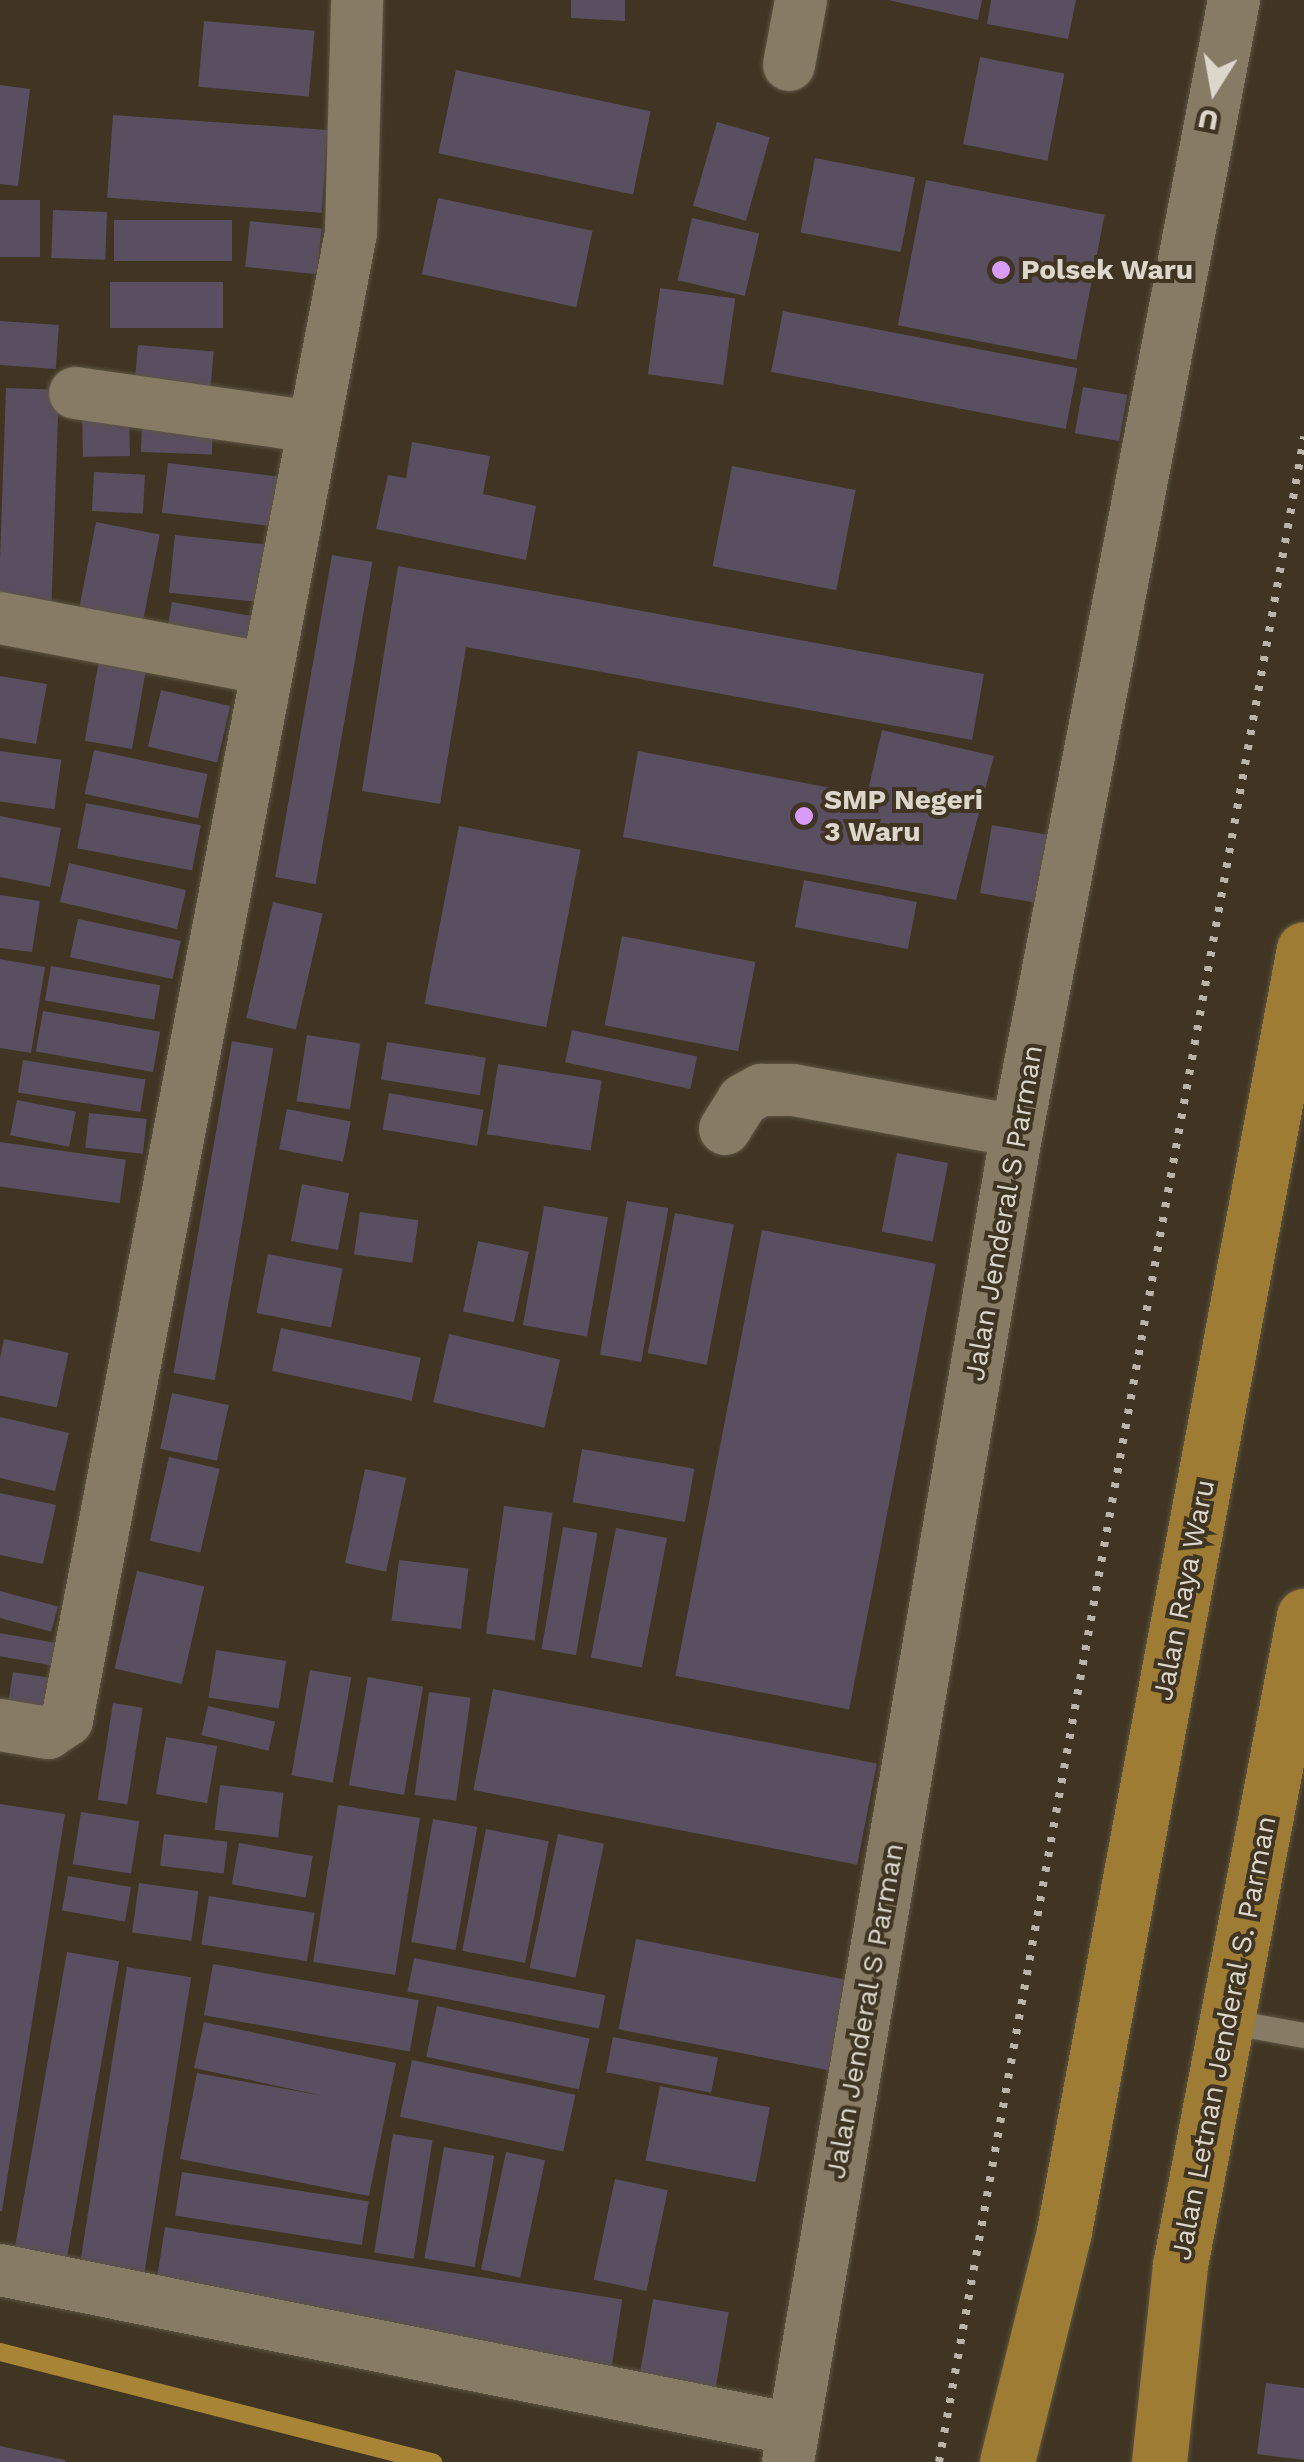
<!DOCTYPE html>
<style>
body{margin:0}
#map{position:relative;width:1304px;height:2462px;overflow:hidden;background:#3f3522;font-family:"Work Sans",sans-serif}
div>[style]{position:absolute}
.stream>*{height:18px;margin:-9px;padding:0 9px;transform-origin:9px;border-radius:9px;background:#a88437}
.building>*{inset:0;background:#5a4e61;transform-origin:0 0}
.roads{filter:drop-shadow(0 0 2px #5d5443) drop-shadow(0 0 2px #5d5443)}
.lane>*{height:25px;margin:-12.5px;padding:0 12.5px;transform-origin:12.5px;border-radius:12.5px;background:#867b65}
.street>*{height:52px;margin:-26px;padding:0 26px;transform-origin:26px;border-radius:26px;background:#867b65}
.highway>*{height:55px;margin:-27.5px;padding:0 27.5px;transform-origin:27.5px;border-radius:27.5px;background:#9e7c34}
.rail>*{height:8px;margin-top:-4px;transform-origin:0;background:repeating-linear-gradient(90deg,#bcb5a7 0 5px,transparent 0 15px)}
.dots>*{width:28px;height:28px;translate:-50% -50%;box-sizing:border-box;border:5px solid #3f3522;border-radius:50%}
span{translate:-50% -50%;white-space:nowrap;text-align:center;line-height:1.15;-webkit-text-stroke:8px #3f3522;paint-order:stroke}
.poi-label{font-size:28px;color:#ddd7cb;font-weight:700}
.left{translate:0 -50%;text-align:left}
.street-label{font-size:28px;color:#ddd7cb}
.north{position:absolute;left:1164px;top:40px;width:100px;height:100px;-webkit-text-stroke:8px #3f3522;paint-order:stroke;rotate:191deg;font-size:28px;font-weight:700;line-height:40px;text-align:center;color:#ddd7cb}
.north::after{content:'';display:block;margin:auto;width:35px;height:45px;background:#ddd7cb;clip-path:polygon(50% 0,100% 100%,50% 72%,0 100%)}
</style>
<div id="map">
<div class="stream">
<i style="left:0;top:2352px;width:447px;rotate:14.3deg"></i>
</div>
<div class="building">
<i style="clip-path:polygon(571px 0,625px 0,625px 21px,571px 18px)"></i>
<i style="clip-path:polygon(888px 0,982px 0,978px 20px)"></i>
<i style="clip-path:polygon(991px 0,1076px 0,1068px 39px,987px 24px)"></i>
<i style="left:204px;top:21px;width:111px;height:66px;rotate:5deg"></i>
<i style="left:980px;top:57px;width:86px;height:89px;rotate:11deg"></i>
<i style="left:456px;top:70px;width:199px;height:85px;rotate:12deg"></i>
<i style="clip-path:polygon(0 85px,30px 89px,18px 186px,0 184px)"></i>
<i style="left:113px;top:115px;width:215px;height:83px;rotate:4deg"></i>
<i style="left:717px;top:122px;width:55px;height:87px;rotate:16deg"></i>
<i style="left:815px;top:158px;width:102px;height:76px;rotate:11deg"></i>
<i style="left:926px;top:180px;width:182px;height:148px;rotate:11deg"></i>
<i style="left:438px;top:198px;width:158px;height:78px;rotate:12deg"></i>
<i style="left:0;top:200px;width:40px;height:57px"></i>
<i style="left:53px;top:210px;width:54px;height:48px;rotate:2deg"></i>
<i style="left:692px;top:218px;width:69px;height:64px;rotate:13deg"></i>
<i style="left:114px;top:220px;width:118px;height:41px"></i>
<i style="left:250px;top:221px;width:72px;height:46px;rotate:6deg"></i>
<i style="left:110px;top:282px;width:113px;height:46px"></i>
<i style="left:660px;top:288px;width:76px;height:87px;rotate:8deg"></i>
<i style="left:783px;top:311px;width:300px;height:62px;rotate:11deg"></i>
<i style="left:0;top:321px;width:59px;height:44px;rotate:4deg"></i>
<i style="left:138px;top:345px;width:76px;height:42px;rotate:5deg"></i>
<i style="left:1083px;top:387px;width:45px;height:47px;rotate:10deg"></i>
<i style="left:6px;top:388px;width:53px;height:219px;rotate:2deg"></i>
<i style="left:129px;top:405px;width:51px;height:47px;rotate:89deg"></i>
<i style="left:142px;top:422px;width:71px;height:30px;rotate:2deg"></i>
<i style="clip-path:polygon(412px 442px,490px 456px,483px 494px,536px 506px,526px 560px,376px 529px,388px 475px,406px 478px)"></i>
<i style="left:168px;top:463px;width:112px;height:50px;rotate:7deg"></i>
<i style="left:732px;top:466px;width:126px;height:102px;rotate:11deg"></i>
<i style="left:94px;top:472px;width:51px;height:39px;rotate:3deg"></i>
<i style="left:96px;top:522px;width:65px;height:93px;rotate:11deg"></i>
<i style="left:175px;top:535px;width:94px;height:58px;rotate:6deg"></i>
<i style="left:332px;top:555px;width:41px;height:327px;rotate:10deg"></i>
<i style="clip-path:polygon(398px 566px,984px 674px,972px 740px,466px 647px,440px 804px,362px 791px)"></i>
<i style="left:172px;top:602px;width:85px;height:37px;rotate:10deg"></i>
<i style="left:99px;top:660px;width:48px;height:82px;rotate:10deg"></i>
<i style="clip-path:polygon(0 676px,47px 684px,36px 744px,0 738px)"></i>
<i style="left:161px;top:690px;width:71px;height:58px;rotate:13deg"></i>
<i style="clip-path:polygon(882px 730px,994px 756px,956px 900px,623px 837px,638px 751px,867px 795px)"></i>
<i style="left:94px;top:750px;width:116px;height:45px;rotate:12deg"></i>
<i style="left:0;top:751px;width:62px;height:50px;rotate:8deg"></i>
<i style="left:86px;top:803px;width:117px;height:46px;rotate:11deg"></i>
<i style="clip-path:polygon(0 816px,61px 828px,50px 887px,0 877px)"></i>
<i style="left:992px;top:825px;width:61px;height:69px;rotate:10deg"></i>
<i style="left:459px;top:826px;width:124px;height:181px;rotate:11deg"></i>
<i style="left:69px;top:863px;width:120px;height:40px;rotate:13deg"></i>
<i style="left:804px;top:880px;width:115px;height:48px;rotate:11deg"></i>
<i style="clip-path:polygon(0 895px,40px 901px,32px 952px,0 948px)"></i>
<i style="left:273px;top:902px;width:51px;height:119px;rotate:13deg"></i>
<i style="left:78px;top:919px;width:105px;height:39px;rotate:12deg"></i>
<i style="left:622px;top:936px;width:136px;height:91px;rotate:11deg"></i>
<i style="clip-path:polygon(0 959px,45px 967px,31px 1053px,0 1048px)"></i>
<i style="left:51px;top:966px;width:111px;height:35px;rotate:10deg"></i>
<i style="left:43px;top:1011px;width:119px;height:41px;rotate:10deg"></i>
<i style="left:572px;top:1030px;width:128px;height:33px;rotate:12deg"></i>
<i style="left:307px;top:1035px;width:54px;height:67px;rotate:9deg"></i>
<i style="left:232px;top:1041px;width:42px;height:337px;rotate:10deg"></i>
<i style="left:387px;top:1042px;width:100px;height:38px;rotate:9deg"></i>
<i style="left:23px;top:1060px;width:124px;height:33px;rotate:9deg"></i>
<i style="left:498px;top:1064px;width:105px;height:71px;rotate:9deg"></i>
<i style="left:389px;top:1093px;width:96px;height:37px;rotate:10deg"></i>
<i style="left:17px;top:1100px;width:60px;height:36px;rotate:11deg"></i>
<i style="left:287px;top:1109px;width:65px;height:41px;rotate:11deg"></i>
<i style="left:89px;top:1113px;width:58px;height:35px;rotate:6deg"></i>
<i style="left:0;top:1142px;width:127px;height:44px;rotate:8deg"></i>
<i style="left:897px;top:1153px;width:52px;height:80px;rotate:11deg"></i>
<i style="left:302px;top:1184px;width:48px;height:58px;rotate:11deg"></i>
<i style="left:627px;top:1201px;width:42px;height:156px;rotate:10deg"></i>
<i style="left:544px;top:1206px;width:65px;height:121px;rotate:10deg"></i>
<i style="left:360px;top:1212px;width:59px;height:43px;rotate:8deg"></i>
<i style="left:675px;top:1213px;width:60px;height:143px;rotate:11deg"></i>
<i style="left:762px;top:1230px;width:177px;height:454px;rotate:11deg"></i>
<i style="left:478px;top:1241px;width:52px;height:72px;rotate:12deg"></i>
<i style="left:268px;top:1254px;width:76px;height:60px;rotate:11deg"></i>
<i style="left:281px;top:1328px;width:143px;height:44px;rotate:12deg"></i>
<i style="left:449px;top:1334px;width:114px;height:70px;rotate:13deg"></i>
<i style="left:4px;top:1339px;width:66px;height:56px;rotate:12deg"></i>
<i style="left:172px;top:1393px;width:58px;height:57px;rotate:12deg"></i>
<i style="clip-path:polygon(0 1417px,69px 1433px,55px 1491px,0 1478px)"></i>
<i style="left:582px;top:1449px;width:114px;height:54px;rotate:10deg"></i>
<i style="left:169px;top:1457px;width:52px;height:86px;rotate:13deg"></i>
<i style="left:365px;top:1469px;width:42px;height:96px;rotate:12deg"></i>
<i style="clip-path:polygon(0 1493px,56px 1505px,43px 1564px,0 1555px)"></i>
<i style="left:504px;top:1506px;width:49px;height:129px;rotate:8deg"></i>
<i style="left:563px;top:1527px;width:35px;height:124px;rotate:10deg"></i>
<i style="left:616px;top:1528px;width:52px;height:132px;rotate:11deg"></i>
<i style="left:399px;top:1560px;width:70px;height:61px;rotate:7deg"></i>
<i style="left:137px;top:1571px;width:69px;height:100px;rotate:13deg"></i>
<i style="left:0;top:1591px;width:60px;height:26px;rotate:15deg"></i>
<i style="left:0;top:1633px;width:57px;height:23px;rotate:10deg"></i>
<i style="left:216px;top:1650px;width:71px;height:48px;rotate:9deg"></i>
<i style="left:310px;top:1670px;width:42px;height:107px;rotate:10deg"></i>
<i style="left:13px;top:1672px;width:40px;height:32px;rotate:9deg"></i>
<i style="left:368px;top:1677px;width:56px;height:110px;rotate:10deg"></i>
<i style="left:493px;top:1689px;width:391px;height:103px;rotate:11deg"></i>
<i style="left:429px;top:1692px;width:42px;height:104px;rotate:8deg"></i>
<i style="left:113px;top:1703px;width:30px;height:98px;rotate:9deg"></i>
<i style="left:208px;top:1706px;width:69px;height:30px;rotate:13deg"></i>
<i style="left:166px;top:1737px;width:52px;height:58px;rotate:10deg"></i>
<i style="left:220px;top:1785px;width:64px;height:45px;rotate:7deg"></i>
<i style="clip-path:polygon(0 1804px,65px 1814px,2px 2211px,0 2211px)"></i>
<i style="left:338px;top:1805px;width:83px;height:159px;rotate:9deg"></i>
<i style="left:81px;top:1812px;width:59px;height:53px;rotate:9deg"></i>
<i style="left:433px;top:1819px;width:45px;height:125px;rotate:10deg"></i>
<i style="left:486px;top:1829px;width:64px;height:124px;rotate:11deg"></i>
<i style="left:164px;top:1834px;width:64px;height:32px;rotate:7deg"></i>
<i style="left:558px;top:1834px;width:47px;height:137px;rotate:12deg"></i>
<i style="left:239px;top:1843px;width:75px;height:42px;rotate:10deg"></i>
<i style="left:68px;top:1876px;width:64px;height:35px;rotate:10deg"></i>
<i style="left:139px;top:1883px;width:60px;height:50px;rotate:8deg"></i>
<i style="left:209px;top:1896px;width:107px;height:49px;rotate:9deg"></i>
<i style="left:636px;top:1939px;width:214px;height:92px;rotate:11deg"></i>
<i style="left:67px;top:1952px;width:53px;height:307px;rotate:10deg"></i>
<i style="left:414px;top:1958px;width:195px;height:34px;rotate:11deg"></i>
<i style="left:213px;top:1964px;width:209px;height:52px;rotate:10deg"></i>
<i style="left:127px;top:1967px;width:65px;height:315px;rotate:9deg"></i>
<i style="left:437px;top:2006px;width:156px;height:52px;rotate:12deg"></i>
<i style="clip-path:polygon(204px 2022px,396px 2063px,369px 2196px,180px 2159px,197px 2073px,324px 2096px,194px 2068px)"></i>
<i style="left:613px;top:2037px;width:107px;height:36px;rotate:11deg"></i>
<i style="left:412px;top:2060px;width:167px;height:58px;rotate:12deg"></i>
<i style="left:660px;top:2086px;width:112px;height:76px;rotate:11deg"></i>
<i style="left:393px;top:2134px;width:40px;height:120px;rotate:9deg"></i>
<i style="left:444px;top:2147px;width:51px;height:113px;rotate:10deg"></i>
<i style="left:506px;top:2152px;width:40px;height:120px;rotate:12deg"></i>
<i style="left:182px;top:2172px;width:189px;height:44px;rotate:9deg"></i>
<i style="left:615px;top:2179px;width:54px;height:103px;rotate:12deg"></i>
<i style="left:165px;top:2227px;width:463px;height:68px;rotate:9deg"></i>
<i style="left:653px;top:2299px;width:77px;height:79px;rotate:10deg"></i>
<i style="clip-path:polygon(1266px 2383px,1304px 2388px,1304px 2460px,1257px 2454px)"></i>
<i style="clip-path:polygon(0 2446px,65px 2460px,65px 2462px,0 2462px)"></i>
</div>
<div class="roads">
<div class="lane">
<i style="left:1226px;top:2021px;width:79px;rotate:10.2deg"></i>
</div>
<div class="street">
<i style="left:789px;top:65px;width:66px;rotate:-79.5deg"></i>
<i style="left:75px;top:393px;width:240px;rotate:8.1deg"></i>
<i style="left:0;top:618px;width:272px;rotate:10.8deg"></i>
<i style="left:725px;top:1129px;width:34px;rotate:-58deg"></i>
<i style="left:743px;top:1100px;width:21px;rotate:-29deg"></i>
<i style="left:761px;top:1090px;width:32px"></i>
<i style="left:793px;top:1090px;width:228px;rotate:10.4deg"></i>
<i style="left:0;top:1725px;width:49px;rotate:9.5deg"></i>
<i style="left:48px;top:1733px;width:23px;rotate:-34deg"></i>
<i style="left:67px;top:1720px;width:1514px;rotate:-79.19deg"></i>
<i style="left:351px;top:233px;width:233px;rotate:-88.5deg"></i>
<i style="left:0;top:2270px;width:808px;rotate:11.35deg"></i>
<i style="left:788px;top:2462px;width:1351px;rotate:-80.24deg"></i>
<i style="left:1017px;top:1131px;width:1152px;rotate:-79.14deg"></i>
</div>
<div class="highway">
<i style="left:1007px;top:2462px;width:238px;rotate:-76.1deg"></i>
<i style="left:1064px;top:2231px;width:1304px;rotate:-79.4deg"></i>
<i style="left:1159px;top:2462px;width:198px;rotate:-83.9deg"></i>
<i style="left:1180px;top:2265px;width:661px;rotate:-79.18deg"></i>
</div>
</div>
<div class="rail">
<i style="left:939px;top:2462px;width:2058px;rotate:-79.78deg"></i>
</div>
<div class="dots">
<i style="left:1001px;top:270px;background:#d89bf8"></i>
<i style="left:804px;top:816px;background:#d89bf8"></i>
</div>
<div class="poi-label">
<span class="left" style="left:1021px;top:270px">Polsek Waru</span>
<span class="left" style="left:824px;top:816px">SMP Negeri<br>3 Waru</span>
</div>
<div class="street-label">
<span style="left:1004px;top:1213px;rotate:-80deg">Jalan Jenderal S Parman</span>
<span style="left:1184px;top:1590px;rotate:-79deg">Jalan Raya Waru</span>
<span style="left:865px;top:2011px;rotate:-80deg">Jalan Jenderal S Parman</span>
<span style="left:1224px;top:2038px;rotate:-79deg">Jalan Letnan Jenderal S. Parman</span>
</div>
<div class="north">U</div>
</div>
